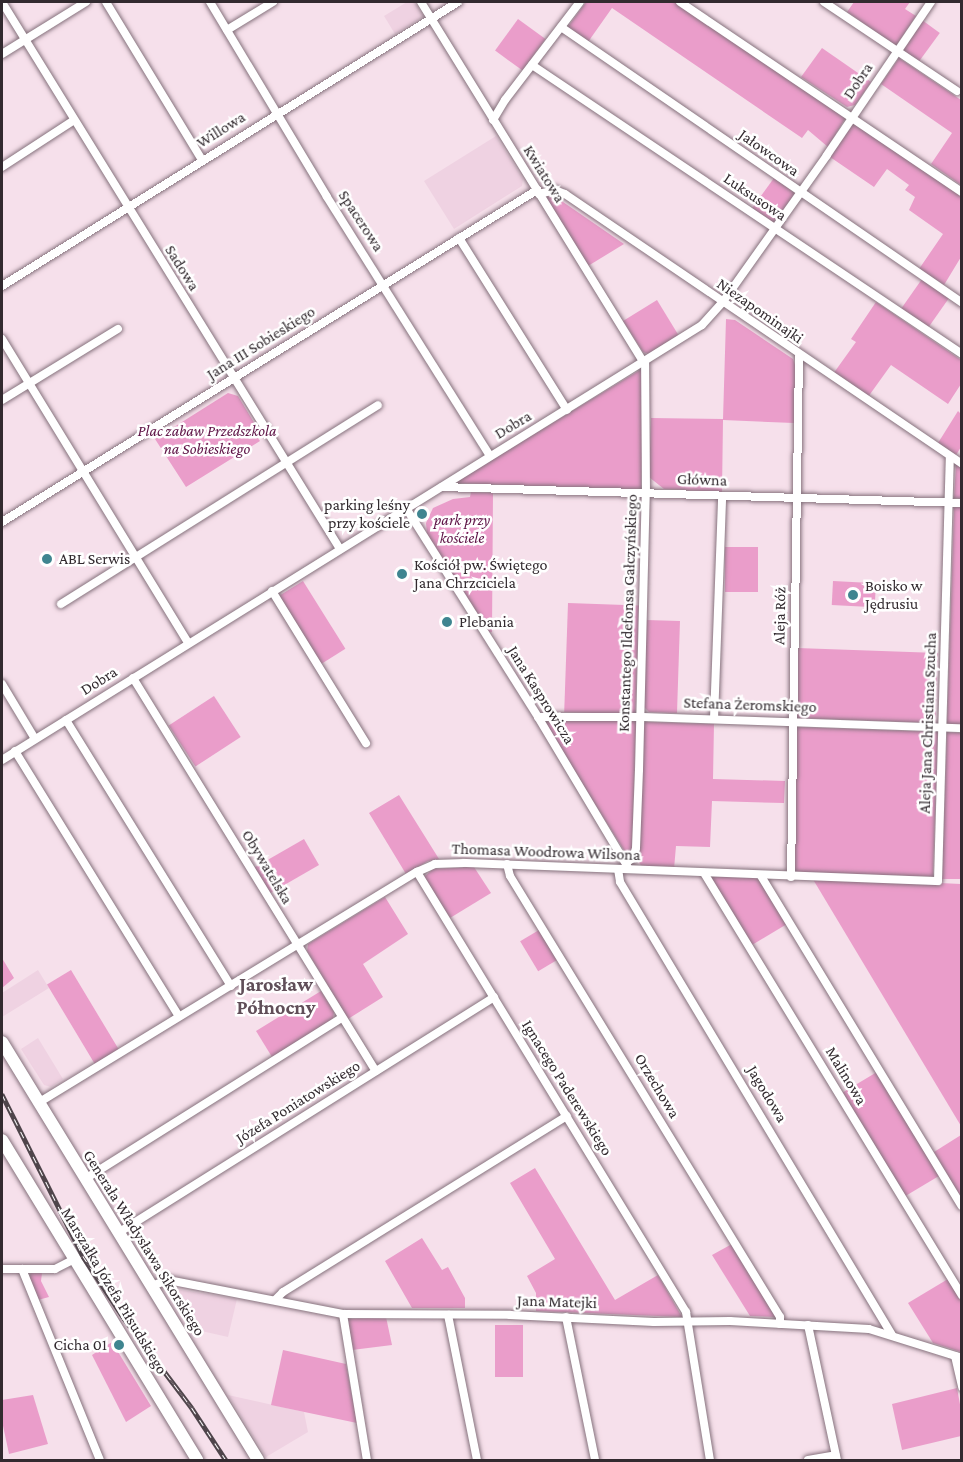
<!DOCTYPE html>
<meta charset="utf-8">
<style>
body{margin:0}
#map{position:relative;width:963px;height:1462px;overflow:hidden;background:#f6e0eb;font-family:"Crimson Pro",serif}
div>[style]{position:absolute}
.built>*{inset:0;background:#efd2e2}
.green>*{inset:0;background:#ea9dca;transform-origin:0 0}
.roads{filter:drop-shadow(0 0 2px #86727d) drop-shadow(0 0 2px #86727d)}
.minor>*{height:8px;margin:-4px;padding:0 4px;transform-origin:4px;border-radius:4px;background:#fff}
.secondary>*{height:12px;margin:-6px;padding:0 6px;transform-origin:6px;border-radius:6px;background:#fff}
.rail>*{height:4.5px;margin-top:-2.25px;transform-origin:0;background:repeating-linear-gradient(90deg,#fff 0 7px,#4f454b 0 14px);box-sizing:border-box;border-block:2px solid #4f454b}
.dots>*{width:16px;height:16px;translate:-50% -50%;box-sizing:border-box;border:3px solid #fff;border-radius:50%}
span{translate:-50% -50%;white-space:nowrap;text-align:center;line-height:1.15;-webkit-text-stroke:5px #fff;paint-order:stroke}
.street-label{font-size:16px;color:#322a2f}
.park-label{font-size:16px;color:#5e1346;font-style:italic}
.poi-label{font-size:16px;color:#322a2f}
.right{translate:-100% -50%;text-align:right}
.left{translate:0 -50%;text-align:left}
.quarter-label{font-size:20px;color:#604e58;font-weight:700}
.frame{position:absolute;inset:0;border:3px solid #322a2f;pointer-events:none}
</style>
<div id="map">
<div class="built">
<i style="clip-path:polygon(407px 2px,414px 2px,424px 16px,395px 34px,384px 16px)"></i>
<i style="clip-path:polygon(496px 136px,523px 179px,522px 186px,454px 229px,424px 181px)"></i>
<i style="clip-path:polygon(38px 970px,49px 988px,2px 1017px,2px 993px)"></i>
<i style="clip-path:polygon(38px 1038px,63px 1079px,51px 1087px,44px 1085px,21px 1049px)"></i>
<i style="clip-path:polygon(169px 1288px,237px 1299px,228px 1337px,188px 1328px,165px 1290px)"></i>
<i style="clip-path:polygon(228px 1395px,304px 1412px,308px 1432px,266px 1457px)"></i>
</div>
<div class="green">
<i style="clip-path:polygon(586px 2px,675px 2px,846px 117px,828px 147px,808px 130px,802px 138px,612px 8px,588px 42px,567px 28px)"></i>
<i style="clip-path:polygon(854px 2px,910px 2px,905px 9px,916px 16px,896px 46px,847px 12px)"></i>
<i style="left:518px;top:19px;width:34px;height:39px;rotate:36deg"></i>
<i style="left:922px;top:20px;width:22px;height:36px;rotate:36deg"></i>
<i style="clip-path:polygon(822px 48px,871px 82px,855px 105px,847px 107px,801px 77px)"></i>
<i style="clip-path:polygon(899px 58px,961px 100px,961px 185px,931px 164px,952px 133px,881px 84px)"></i>
<i style="clip-path:polygon(853px 122px,961px 196px,961px 257px,944px 285px,919px 269px,943px 234px,909px 210px,915px 197px,905px 190px,909px 185px,887px 169px,874px 187px,830px 157px)"></i>
<i style="left:774px;top:178px;width:26px;height:39px;rotate:36deg"></i>
<i style="clip-path:polygon(550px 193px,624px 244px,588px 266px,545px 196px)"></i>
<i style="left:922px;top:279px;width:33px;height:37px;rotate:35deg"></i>
<i style="clip-path:polygon(657px 300px,679px 336px,649px 354px,643px 352px,623px 321px)"></i>
<i style="clip-path:polygon(876px 302px,961px 360px,961px 384px,948px 404px,891px 365px,868px 397px,833px 374px,856px 342px,851px 339px)"></i>
<i style="clip-path:polygon(726px 319px,735px 320px,793px 359px,796px 368px,794px 423px,723px 420px,722px 492px,664px 489px,649px 477px,651px 418px,723px 419px)"></i>
<i style="clip-path:polygon(645px 367px,641px 490px,457px 483px,456px 481px)"></i>
<i style="clip-path:polygon(228px 393px,238px 396px,261px 434px,257px 437px,260px 441px,186px 487px,155px 439px)"></i>
<i style="clip-path:polygon(958px 411px,961px 414px,961px 447px,956px 455px,938px 443px)"></i>
<i style="clip-path:polygon(956px 464px,961px 468px,962px 499px,954px 498px)"></i>
<i style="clip-path:polygon(471px 492px,493px 493px,492px 632px,488px 633px,427px 534px,426px 523px,433px 508px,453px 499px,470px 497px)"></i>
<i style="clip-path:polygon(957px 505px,961px 505px,961px 726px,947px 725px,954px 508px)"></i>
<i style="left:725px;top:547px;width:33px;height:45px"></i>
<i style="left:303px;top:581px;width:80px;height:29px;rotate:58deg"></i>
<i style="left:833px;top:581px;width:43px;height:24px;rotate:3deg"></i>
<i style="left:568px;top:603px;width:71px;height:109px;rotate:2deg"></i>
<i style="clip-path:polygon(646px 620px,680px 621px,677px 713px,649px 712px,644px 707px)"></i>
<i style="left:797px;top:648px;width:141px;height:70px;rotate:2deg"></i>
<i style="left:214px;top:696px;width:49px;height:54px;rotate:57deg"></i>
<i style="clip-path:polygon(542px 720px,636px 721px,632px 853px,627px 855px)"></i>
<i style="clip-path:polygon(645px 722px,714px 724px,713px 779px,785px 781px,784px 803px,712px 801px,710px 847px,676px 846px,674px 869px,643px 868px,637px 860px,641px 725px)"></i>
<i style="left:796px;top:727px;width:142px;height:145px;rotate:2deg"></i>
<i style="clip-path:polygon(947px 732px,961px 733px,961px 879px,942px 879px)"></i>
<i style="clip-path:polygon(399px 795px,439px 859px,428px 861px,406px 874px,369px 813px)"></i>
<i style="left:304px;top:839px;width:30px;height:58px;rotate:60deg"></i>
<i style="clip-path:polygon(474px 867px,491px 893px,450px 918px,424px 877px,433px 869px)"></i>
<i style="clip-path:polygon(710px 876px,757px 877px,787px 924px,752px 945px)"></i>
<i style="clip-path:polygon(812px 877px,961px 884px,961px 1126px,814px 881px)"></i>
<i style="clip-path:polygon(385px 897px,408px 934px,363px 964px,383px 997px,348px 1019px,307px 951px,308px 944px)"></i>
<i style="left:539px;top:930px;width:35px;height:22px;rotate:59deg"></i>
<i style="clip-path:polygon(2px 958px,14px 978px,2px 988px)"></i>
<i style="left:71px;top:970px;width:94px;height:28px;rotate:59deg"></i>
<i style="clip-path:polygon(321px 991px,334px 1012px,333px 1019px,272px 1057px,256px 1031px)"></i>
<i style="left:877px;top:1072px;width:121px;height:40px;rotate:59deg"></i>
<i style="clip-path:polygon(961px 1135px,961px 1198px,934px 1152px)"></i>
<i style="clip-path:polygon(535px 1168px,615px 1300px,658px 1275px,682px 1317px,536px 1311px,536px 1293px,527px 1276px,555px 1259px,510px 1183px)"></i>
<i style="clip-path:polygon(136px 1227px,151px 1250px,143px 1252px,130px 1231px)"></i>
<i style="clip-path:polygon(422px 1238px,442px 1270px,448px 1267px,465px 1298px,465px 1308px,412px 1308px,385px 1261px)"></i>
<i style="clip-path:polygon(732px 1244px,776px 1317px,750px 1316px,712px 1255px)"></i>
<i style="clip-path:polygon(31px 1273px,42px 1273px,41px 1281px,49px 1297px,38px 1300px,29px 1278px)"></i>
<i style="clip-path:polygon(948px 1279px,961px 1302px,961px 1352px,933px 1343px,908px 1303px)"></i>
<i style="clip-path:polygon(386px 1317px,392px 1345px,352px 1350px,348px 1319px)"></i>
<i style="left:495px;top:1325px;width:28px;height:52px"></i>
<i style="clip-path:polygon(112px 1342px,151px 1406px,126px 1422px,92px 1355px)"></i>
<i style="clip-path:polygon(283px 1350px,346px 1364px,357px 1423px,271px 1405px)"></i>
<i style="clip-path:polygon(957px 1388px,961px 1410px,961px 1436px,902px 1450px,892px 1404px)"></i>
<i style="clip-path:polygon(33px 1395px,48px 1444px,9px 1454px,2px 1421px,2px 1400px)"></i>
</div>
<div class="roads">
<div class="minor">
<i style="left:2px;top:2px;width:643px;rotate:58.29deg"></i>
<i style="left:106px;top:2px;width:185px;rotate:58.7deg"></i>
<i style="left:210px;top:2px;width:227px;rotate:59deg"></i>
<i style="left:327px;top:197px;width:306px;rotate:57.8deg"></i>
<i style="left:421px;top:2px;width:423px;rotate:58.3deg"></i>
<i style="left:680px;top:2px;width:340px;rotate:34deg"></i>
<i style="left:824px;top:2px;width:160px;rotate:33.8deg"></i>
<i style="left:561px;top:27px;width:487px;rotate:34.5deg"></i>
<i style="left:227px;top:30px;width:54px;rotate:-31.3deg"></i>
<i style="left:2px;top:54px;width:99px;rotate:-31.8deg"></i>
<i style="left:532px;top:65px;width:518px;rotate:33.9deg"></i>
<i style="left:493px;top:120px;width:23px;rotate:-59deg"></i>
<i style="left:505px;top:100px;width:123px;rotate:-52.6deg"></i>
<i style="left:2px;top:167px;width:86px;rotate:-33.1deg"></i>
<i style="left:539px;top:194px;width:16px;rotate:-14deg"></i>
<i style="left:555px;top:190px;width:11px;rotate:22deg"></i>
<i style="left:565px;top:194px;width:480px;rotate:34.2deg"></i>
<i style="left:459px;top:238px;width:203px;rotate:57.9deg"></i>
<i style="left:2px;top:286px;width:537px;rotate:-31.91deg"></i>
<i style="left:2px;top:339px;width:356px;rotate:58.5deg"></i>
<i style="left:2px;top:400px;width:136px;rotate:-31.5deg"></i>
<i style="left:442px;top:487px;width:520px;rotate:1.76deg"></i>
<i style="left:406px;top:508px;width:247px;rotate:57.7deg"></i>
<i style="left:538px;top:717px;width:174px;rotate:59.1deg"></i>
<i style="left:2px;top:522px;width:630px;rotate:-31.82deg"></i>
<i style="left:272px;top:591px;width:179px;rotate:58.3deg"></i>
<i style="left:61px;top:604px;width:374px;rotate:-32.1deg"></i>
<i style="left:133px;top:678px;width:462px;rotate:58.3deg"></i>
<i style="left:2px;top:684px;width:64px;rotate:59deg"></i>
<i style="left:538px;top:717px;width:102px"></i>
<i style="left:640px;top:717px;width:322px;rotate:2deg"></i>
<i style="left:714px;top:719px;width:222px;rotate:-87.9deg"></i>
<i style="left:66px;top:720px;width:313px;rotate:58.2deg"></i>
<i style="left:15px;top:751px;width:312px;rotate:58.3deg"></i>
<i style="left:2px;top:760px;width:824px;rotate:-31.86deg"></i>
<i style="left:702px;top:325px;width:30px;rotate:-48deg"></i>
<i style="left:722px;top:303px;width:181px;rotate:-54.6deg"></i>
<i style="left:827px;top:155px;width:185px;rotate:-55.8deg"></i>
<i style="left:627px;top:862px;width:7px;rotate:-34deg"></i>
<i style="left:633px;top:858px;width:10px;rotate:-73deg"></i>
<i style="left:636px;top:848px;width:78px;rotate:-87.8deg"></i>
<i style="left:639px;top:770px;width:277px;rotate:-88.6deg"></i>
<i style="left:646px;top:493px;width:132px;rotate:-90.4deg"></i>
<i style="left:507px;top:864px;width:12px;rotate:76deg"></i>
<i style="left:510px;top:876px;width:517px;rotate:58.52deg"></i>
<i style="left:780px;top:1317px;width:7px;rotate:90deg"></i>
<i style="left:618px;top:869px;width:13px;rotate:81deg"></i>
<i style="left:620px;top:882px;width:528px;rotate:59.02deg"></i>
<i style="left:417px;top:872px;width:516px;rotate:58.56deg"></i>
<i style="left:686px;top:1312px;width:150px;rotate:80.8deg"></i>
<i style="left:704px;top:873px;width:495px;rotate:58.6deg"></i>
<i style="left:761px;top:876px;width:386px;rotate:58.7deg"></i>
<i style="left:791px;top:877px;width:521px;rotate:-89.12deg"></i>
<i style="left:38px;top:1103px;width:444px;rotate:-31.4deg"></i>
<i style="left:417px;top:872px;width:20px;rotate:-24deg"></i>
<i style="left:435px;top:864px;width:29px;rotate:-2deg"></i>
<i style="left:464px;top:863px;width:474px;rotate:2.2deg"></i>
<i style="left:938px;top:881px;width:423px;rotate:-88.4deg"></i>
<i style="left:85px;top:1179px;width:303px;rotate:-32.1deg"></i>
<i style="left:118px;top:1233px;width:444px;rotate:-32.1deg"></i>
<i style="left:2px;top:1269px;width:53px"></i>
<i style="left:55px;top:1269px;width:22px;rotate:-27deg"></i>
<i style="left:22px;top:1269px;width:206px;rotate:67.8deg"></i>
<i style="left:151px;top:1286px;width:18px;rotate:-19deg"></i>
<i style="left:168px;top:1280px;width:178px;rotate:11deg"></i>
<i style="left:343px;top:1314px;width:167px;rotate:0.3deg"></i>
<i style="left:510px;top:1315px;width:144px;rotate:2.8deg"></i>
<i style="left:654px;top:1322px;width:76px;rotate:-0.8deg"></i>
<i style="left:730px;top:1321px;width:139px;rotate:3.3deg"></i>
<i style="left:869px;top:1329px;width:97px;rotate:17.3deg"></i>
<i style="left:275px;top:1300px;width:11px;rotate:-45deg"></i>
<i style="left:283px;top:1292px;width:334px;rotate:-31.8deg"></i>
<i style="left:343px;top:1314px;width:148px;rotate:80.7deg"></i>
<i style="left:448px;top:1315px;width:148px;rotate:78.7deg"></i>
<i style="left:566px;top:1317px;width:146px;rotate:78.5deg"></i>
<i style="left:808px;top:1325px;width:138px;rotate:77.9deg"></i>
<i style="left:955px;top:1356px;width:32px;rotate:77deg"></i>
<i style="left:808px;top:1460px;width:28px;rotate:-10deg"></i>
</div>
<div class="secondary">
<i style="left:2px;top:1042px;width:490px;rotate:58.5deg"></i>
<i style="left:2px;top:1140px;width:375px;rotate:58.6deg"></i>
</div>
</div>
<div class="rail">
<i style="left:2px;top:1094px;width:181px;rotate:63.4deg"></i>
<i style="left:83px;top:1256px;width:74px;rotate:56.5deg"></i>
<i style="left:124px;top:1318px;width:113px;rotate:52.9deg"></i>
<i style="left:192px;top:1408px;width:62px;rotate:56.8deg"></i>
</div>
<div class="dots">
<i style="left:422px;top:514px;background:#3f8590"></i>
<i style="left:47px;top:559px;background:#3f8590"></i>
<i style="left:402px;top:574px;background:#3f8590"></i>
<i style="left:853px;top:595px;background:#3f8590"></i>
<i style="left:447px;top:622px;background:#3f8590"></i>
<i style="left:119px;top:1345px;background:#3f8590"></i>
</div>
<div class="street-label">
<span style="left:858px;top:81px;rotate:-56deg">Dobra</span>
<span style="left:221px;top:130px;rotate:-32deg">Willowa</span>
<span style="left:769px;top:153px;rotate:35deg">Jałowcowa</span>
<span style="left:544px;top:174px;rotate:58deg">Kwiatowa</span>
<span style="left:755px;top:197px;rotate:34deg">Luksusowa</span>
<span style="left:361px;top:221px;rotate:57deg">Spacerowa</span>
<span style="left:182px;top:268px;rotate:58deg">Sadowa</span>
<span style="left:760px;top:311px;rotate:35deg">Niezapominajki</span>
<span style="left:261px;top:343px;rotate:-32deg">Jana III Sobieskiego</span>
<span style="left:513px;top:425px;rotate:-31deg">Dobra</span>
<span style="left:702px;top:480px;rotate:2deg">Główna</span>
<span style="left:628px;top:613px;rotate:-88deg">Konstantego Ildefonsa Gałczyńskiego</span>
<span style="left:780px;top:616px;rotate:-89deg">Aleja Róż</span>
<span style="left:99px;top:681px;rotate:-32deg">Dobra</span>
<span style="left:541px;top:695px;rotate:58deg">Jana Kasprowicza</span>
<span style="left:750px;top:705px;rotate:2deg">Stefana Żeromskiego</span>
<span style="left:928px;top:723px;rotate:-88deg">Aleja Jana Christiana Szucha</span>
<span style="left:546px;top:852px;rotate:2deg">Thomasa Woodrowa Wilsona</span>
<span style="left:267px;top:867px;rotate:59deg">Obywatelska</span>
<span style="left:846px;top:1076px;rotate:59deg">Malinowa</span>
<span style="left:657px;top:1086px;rotate:59deg">Orzechowa</span>
<span style="left:567px;top:1088px;rotate:58deg">Ignacego Paderewskiego</span>
<span style="left:767px;top:1094px;rotate:59deg">Jagodowa</span>
<span style="left:298px;top:1102px;rotate:-32deg">Józefa Poniatowskiego</span>
<span style="left:144px;top:1243px;rotate:58deg">Generała Władysława Sikorskiego</span>
<span style="left:114px;top:1291px;rotate:59deg">Marszałka Józefa Piłsudskiego</span>
<span style="left:557px;top:1302px;rotate:2deg">Jana Matejki</span>
</div>
<div class="park-label">
<span style="left:207px;top:440px">Plac zabaw Przedszkola<br>na Sobieskiego</span>
<span style="left:462px;top:529px">park przy<br>kościele</span>
</div>
<div class="poi-label">
<span class="right" style="left:410px;top:514px">parking leśny<br>przy kościele</span>
<span class="left" style="left:59px;top:559px">ABL Serwis</span>
<span class="left" style="left:414px;top:574px">Kościół pw. Świętego<br>Jana Chrzciciela</span>
<span class="left" style="left:865px;top:595px">Boisko w<br>Jędrusiu</span>
<span class="left" style="left:459px;top:622px">Plebania</span>
<span class="right" style="left:107px;top:1345px">Cicha 01</span>
</div>
<div class="quarter-label">
<span style="left:276px;top:996px">Jarosław<br>Północny</span>
</div>
<div class="frame"></div>
</div>
